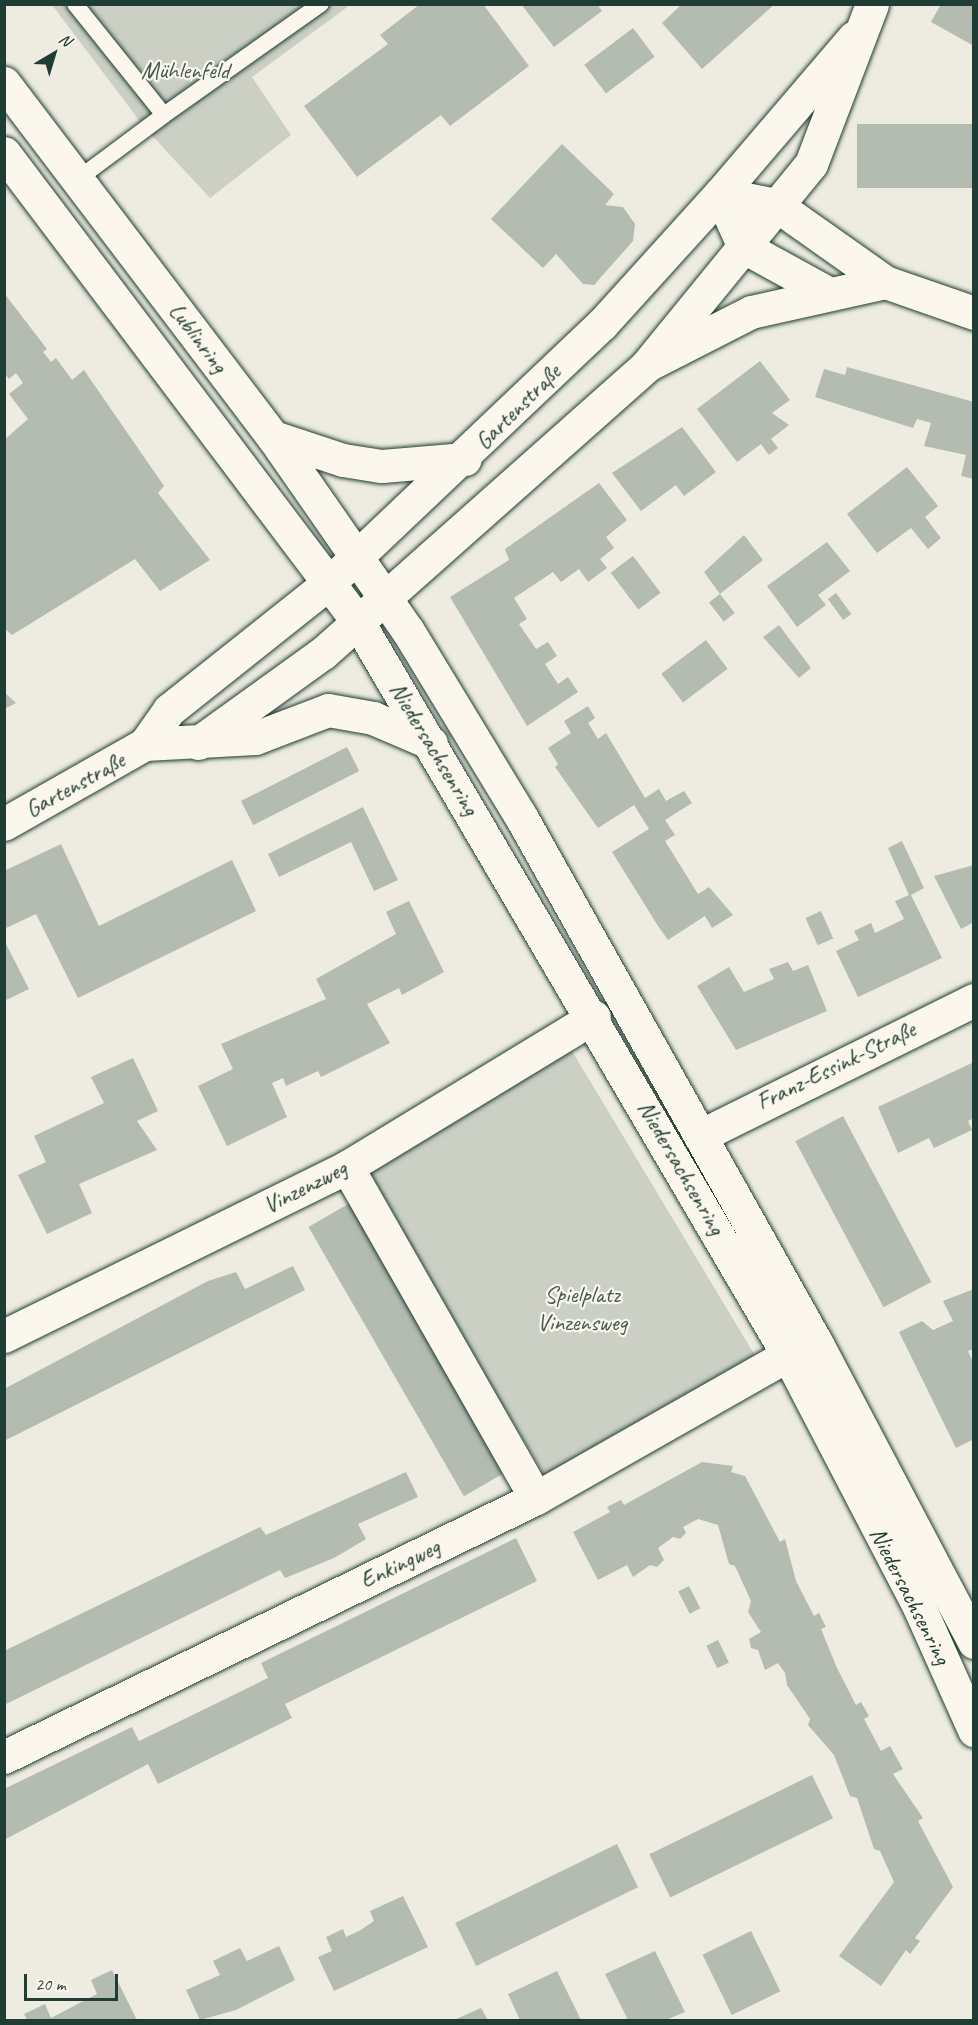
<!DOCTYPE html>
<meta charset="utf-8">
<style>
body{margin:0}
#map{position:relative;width:978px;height:2025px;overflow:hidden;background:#eeece1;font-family:Caveat,sans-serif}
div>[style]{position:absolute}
.green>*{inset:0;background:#cbcfc4;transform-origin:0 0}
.building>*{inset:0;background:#b4bbb0;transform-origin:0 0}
.roads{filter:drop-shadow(0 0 2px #1f3d34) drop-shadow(0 0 2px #1f3d34)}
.service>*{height:16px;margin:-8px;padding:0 8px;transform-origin:8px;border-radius:8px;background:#fbf7ec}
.minor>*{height:33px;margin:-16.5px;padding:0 16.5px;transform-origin:16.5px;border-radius:16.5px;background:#fbf7ec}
.tertiary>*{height:33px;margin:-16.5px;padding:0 16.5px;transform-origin:16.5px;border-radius:16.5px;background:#fbf7ec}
.secondary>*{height:33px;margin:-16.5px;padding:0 16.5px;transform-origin:16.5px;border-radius:16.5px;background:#fbf7ec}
span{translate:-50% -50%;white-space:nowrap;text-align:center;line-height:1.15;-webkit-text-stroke:4.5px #fbf7ec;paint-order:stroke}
.park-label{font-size:24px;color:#415a51}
.street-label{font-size:24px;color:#1f3d34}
.frame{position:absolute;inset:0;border:6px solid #1f3d34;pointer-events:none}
.north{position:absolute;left:24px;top:24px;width:60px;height:60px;-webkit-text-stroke:4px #fbf7ec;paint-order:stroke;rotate:38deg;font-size:16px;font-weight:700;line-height:24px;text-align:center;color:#1f3d34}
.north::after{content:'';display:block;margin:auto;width:21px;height:27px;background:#1f3d34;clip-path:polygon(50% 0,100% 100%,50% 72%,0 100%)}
.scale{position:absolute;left:24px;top:1974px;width:94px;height:27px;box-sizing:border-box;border:3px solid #1f3d34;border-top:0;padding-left:8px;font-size:18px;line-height:21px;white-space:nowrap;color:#1f3d34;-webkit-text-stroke:4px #fbf7ec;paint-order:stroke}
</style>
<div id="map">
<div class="green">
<i style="clip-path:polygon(52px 5px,350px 5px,252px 77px,291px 135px,210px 198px,145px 128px)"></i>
<i style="left:572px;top:1051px;width:364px;height:242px;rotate:59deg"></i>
</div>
<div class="building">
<i style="clip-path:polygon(420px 4px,483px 4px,529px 66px,450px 126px,441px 115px,357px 177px,304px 106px,388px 44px,380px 35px)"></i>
<i style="clip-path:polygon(521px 4px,597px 4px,602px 11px,554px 47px)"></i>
<i style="clip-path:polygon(682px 4px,775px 4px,702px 69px,662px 23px)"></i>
<i style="clip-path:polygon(941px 4px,974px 4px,974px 46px,931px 22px)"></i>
<i style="left:633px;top:28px;width:36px;height:61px;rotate:53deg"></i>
<i style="left:974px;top:124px;width:64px;height:117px;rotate:90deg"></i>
<i style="clip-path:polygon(562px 144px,614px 194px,605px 205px,623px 207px,635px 224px,633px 241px,594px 285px,583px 284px,556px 254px,543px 268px,491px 219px)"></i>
<i style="clip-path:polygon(4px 293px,47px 349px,43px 352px,51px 362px,56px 358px,72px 380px,84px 370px,164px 486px,158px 493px,210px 560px,160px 591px,135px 559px,12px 635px,4px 628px,4px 440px,28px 419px,9px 394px,23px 383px,16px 373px,9px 379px,4px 373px)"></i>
<i style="clip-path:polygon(760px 361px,790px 400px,772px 413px,789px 425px,771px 439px,778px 448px,769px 455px,761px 444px,737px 462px,697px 409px)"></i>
<i style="clip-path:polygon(847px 367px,974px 402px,974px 479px,961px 476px,966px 455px,924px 446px,931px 423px,917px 419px,913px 428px,815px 397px,824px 369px,845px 375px)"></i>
<i style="clip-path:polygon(682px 427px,716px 472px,684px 496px,676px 485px,641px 511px,612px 473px)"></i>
<i style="clip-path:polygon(907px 467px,938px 506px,925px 517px,941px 538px,928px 549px,911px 528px,877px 553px,847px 514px)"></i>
<i style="clip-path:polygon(599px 483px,627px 520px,606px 537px,614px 548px,600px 559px,607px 568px,588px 582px,579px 569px,561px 582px,553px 572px,514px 598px,527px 619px,519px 624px,536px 649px,548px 642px,557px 656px,545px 664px,558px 684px,568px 677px,578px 692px,527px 726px,450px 597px,509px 560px,505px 549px)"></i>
<i style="clip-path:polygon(744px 535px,763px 560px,720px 594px,704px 572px)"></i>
<i style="clip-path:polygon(827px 542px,850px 571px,818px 595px,826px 605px,797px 627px,767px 586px)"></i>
<i style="left:633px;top:556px;width:46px;height:28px;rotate:53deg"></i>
<i style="left:836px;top:593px;width:26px;height:10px;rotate:54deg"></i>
<i style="left:720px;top:594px;width:24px;height:14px;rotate:52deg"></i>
<i style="clip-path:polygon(779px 625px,811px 668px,799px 678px,763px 637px)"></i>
<i style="left:706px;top:640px;width:36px;height:56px;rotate:53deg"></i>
<i style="clip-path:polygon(4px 692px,16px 703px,4px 709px)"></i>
<i style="clip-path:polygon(588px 706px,595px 718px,588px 723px,598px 739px,606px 733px,645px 798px,659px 789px,666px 801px,684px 791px,692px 803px,665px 820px,675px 835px,665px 841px,698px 894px,709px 887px,733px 915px,712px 928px,705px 916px,668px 940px,658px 926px,612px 852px,649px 829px,634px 805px,598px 828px,555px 767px,558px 764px,548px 748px,571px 733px,564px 721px)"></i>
<i style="left:347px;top:747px;width:27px;height:119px;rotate:63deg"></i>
<i style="clip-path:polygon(363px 807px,398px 880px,374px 891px,351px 842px,279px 877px,268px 854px)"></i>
<i style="clip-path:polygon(902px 841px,924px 888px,911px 895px,942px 958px,858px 997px,836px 951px,859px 940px,854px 931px,871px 923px,875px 933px,904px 919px,895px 901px,909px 895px,888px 848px)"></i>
<i style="clip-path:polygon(61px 844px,99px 926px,232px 860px,256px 911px,78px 998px,36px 914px,4px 929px,4px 871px)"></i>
<i style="clip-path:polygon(974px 865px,974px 922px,961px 929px,934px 876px)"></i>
<i style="clip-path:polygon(409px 901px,444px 972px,402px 995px,399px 988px,367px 1004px,390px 1043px,321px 1077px,318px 1071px,286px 1086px,283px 1078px,272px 1083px,287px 1117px,227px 1146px,198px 1086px,233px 1069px,221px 1044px,326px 999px,316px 979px,396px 934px,386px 912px)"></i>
<i style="left:821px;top:911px;width:30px;height:17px;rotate:66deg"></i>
<i style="clip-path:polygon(4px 940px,29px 989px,4px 1001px)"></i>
<i style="clip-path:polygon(788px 962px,793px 971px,808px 965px,827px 1011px,736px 1050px,697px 986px,729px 967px,744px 992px,774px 979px,769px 969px)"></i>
<i style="clip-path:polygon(133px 1058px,158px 1111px,137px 1121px,157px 1150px,79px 1184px,92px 1213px,47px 1234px,18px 1175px,46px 1162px,34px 1136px,104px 1103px,91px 1077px)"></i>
<i style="clip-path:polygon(974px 1062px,974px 1118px,968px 1121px,972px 1130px,934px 1148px,929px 1138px,898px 1153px,878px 1107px)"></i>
<i style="left:843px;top:1116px;width:188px;height:54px;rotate:62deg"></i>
<i style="left:350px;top:1203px;width:311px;height:48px;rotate:60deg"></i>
<i style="clip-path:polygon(293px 1266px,305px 1290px,4px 1441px,4px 1389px,208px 1281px,236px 1272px,245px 1289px)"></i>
<i style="clip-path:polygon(974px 1289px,974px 1349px,968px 1351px,974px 1364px,974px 1439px,956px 1448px,899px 1332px,922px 1321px,933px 1330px,953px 1321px,943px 1301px)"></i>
<i style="clip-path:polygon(702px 1462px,733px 1466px,731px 1472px,745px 1476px,780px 1542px,785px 1539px,796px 1581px,814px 1616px,819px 1613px,826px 1627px,821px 1629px,837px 1668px,856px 1705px,861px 1702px,869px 1716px,864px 1719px,881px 1751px,890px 1746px,903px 1769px,893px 1774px,923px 1818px,918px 1821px,953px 1887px,915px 1938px,920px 1941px,910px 1954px,906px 1950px,881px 1986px,839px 1956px,894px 1882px,880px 1851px,874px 1849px,857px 1798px,850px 1796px,834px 1755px,808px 1725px,810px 1719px,787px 1685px,785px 1673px,778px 1663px,765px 1670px,758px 1650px,751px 1648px,749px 1639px,761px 1632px,748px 1612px,751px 1601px,735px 1566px,729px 1564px,718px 1525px,698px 1519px,683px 1527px,686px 1533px,680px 1539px,673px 1537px,658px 1548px,664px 1560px,657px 1567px,650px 1565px,633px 1577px,627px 1565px,598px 1580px,573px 1532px,610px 1512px,607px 1507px,621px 1500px,624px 1505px)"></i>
<i style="clip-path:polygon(406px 1472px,418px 1497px,358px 1524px,366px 1539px,334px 1558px,285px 1578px,280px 1570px,4px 1705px,4px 1651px,260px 1527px,266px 1535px)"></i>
<i style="clip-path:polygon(516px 1538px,537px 1581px,285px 1704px,292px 1718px,158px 1784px,148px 1764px,4px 1840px,4px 1789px,132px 1727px,139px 1741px,170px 1726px,268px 1678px,261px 1663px)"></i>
<i style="left:689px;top:1586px;width:25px;height:12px;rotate:63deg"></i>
<i style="left:718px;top:1640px;width:25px;height:13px;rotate:64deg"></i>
<i style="left:812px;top:1775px;width:48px;height:181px;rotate:64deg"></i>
<i style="left:617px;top:1844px;width:48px;height:180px;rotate:64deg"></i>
<i style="clip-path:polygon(403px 1896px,428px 1947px,334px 1991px,318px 1957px,332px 1951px,326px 1937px,343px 1929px,346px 1937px,359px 1931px,374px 1921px,370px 1911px)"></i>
<i style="left:751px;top:1931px;width:67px;height:54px;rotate:64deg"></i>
<i style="clip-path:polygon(279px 1946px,295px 1980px,236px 2010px,200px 2020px,186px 1990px,220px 1975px,213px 1961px,240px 1948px,247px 1961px)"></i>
<i style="clip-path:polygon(655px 1951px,685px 2012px,666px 2020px,628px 2020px,605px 1974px)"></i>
<i style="clip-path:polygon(112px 1970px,137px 2020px,27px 2020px,24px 2014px,45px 2004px,51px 2018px,97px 1994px,91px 1980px)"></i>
<i style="clip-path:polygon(557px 1971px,581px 2020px,520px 2020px,508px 1994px)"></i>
<i style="clip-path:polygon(481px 2008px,488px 2020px,454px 2020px)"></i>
</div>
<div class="roads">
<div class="service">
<i style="left:75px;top:4px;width:142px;rotate:51.3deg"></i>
<i style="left:164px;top:115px;width:107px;rotate:143.3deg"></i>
<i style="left:164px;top:115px;width:192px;rotate:-35.3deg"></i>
</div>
<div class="minor">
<i style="left:720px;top:194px;width:206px;rotate:-49.5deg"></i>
<i style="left:647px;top:365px;width:259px;rotate:-50.8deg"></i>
<i style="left:811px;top:164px;width:171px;rotate:-69.1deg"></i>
<i style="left:700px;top:1136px;width:306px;rotate:-26.4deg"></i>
<i style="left:347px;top:1167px;width:381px;rotate:60.3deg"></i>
<i style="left:4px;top:1336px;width:382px;rotate:-26.2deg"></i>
<i style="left:347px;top:1167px;width:289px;rotate:-31.3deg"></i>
<i style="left:4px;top:1757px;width:592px;rotate:-25.96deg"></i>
<i style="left:536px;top:1498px;width:290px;rotate:-29.6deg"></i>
</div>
<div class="tertiary">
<i style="left:720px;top:194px;width:57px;rotate:11.1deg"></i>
<i style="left:776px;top:205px;width:133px;rotate:35.2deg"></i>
<i style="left:885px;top:282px;width:94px;rotate:19.2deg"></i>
<i style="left:720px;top:194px;width:58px;rotate:65.6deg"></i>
<i style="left:744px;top:247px;width:94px;rotate:28.8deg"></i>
<i style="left:273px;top:437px;width:74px;rotate:18.2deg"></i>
<i style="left:343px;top:460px;width:39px;rotate:9deg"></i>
<i style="left:382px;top:466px;width:83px;rotate:-4.8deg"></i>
<i style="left:198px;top:743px;width:154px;rotate:-35.8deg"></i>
<i style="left:323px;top:653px;width:433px;rotate:-41.6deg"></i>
<i style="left:647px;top:365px;width:117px;rotate:-27deg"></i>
<i style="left:751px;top:312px;width:137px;rotate:-12.6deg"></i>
<i style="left:145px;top:744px;width:110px;rotate:-3.1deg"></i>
<i style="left:255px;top:738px;width:78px;rotate:-21deg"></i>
<i style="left:328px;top:710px;width:46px;rotate:10.1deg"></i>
<i style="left:373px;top:718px;width:63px;rotate:23.3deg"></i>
<i style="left:4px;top:824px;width:162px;rotate:-29.6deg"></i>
<i style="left:145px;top:744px;width:42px;rotate:-54.8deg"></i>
<i style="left:169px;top:710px;width:206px;rotate:-38.5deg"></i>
<i style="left:330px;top:582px;width:375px;rotate:-43.5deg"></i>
<i style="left:602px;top:324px;width:176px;rotate:-47.8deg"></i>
</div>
<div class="secondary">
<i style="left:4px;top:83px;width:445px;rotate:52.8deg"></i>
<i style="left:273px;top:437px;width:236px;rotate:55.2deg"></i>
<i style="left:408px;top:631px;width:215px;rotate:58.7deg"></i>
<i style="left:520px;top:815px;width:607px;rotate:60.69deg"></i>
<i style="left:817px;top:1344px;width:337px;rotate:62.2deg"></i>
<i style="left:4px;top:153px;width:588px;rotate:52.95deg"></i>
<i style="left:358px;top:622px;width:850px;rotate:59.6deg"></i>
<i style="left:788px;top:1355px;width:286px;rotate:62.5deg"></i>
<i style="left:920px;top:1609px;width:133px;rotate:65.9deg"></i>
</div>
</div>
<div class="park-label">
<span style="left:185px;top:71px">Mühlenfeld</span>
<span style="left:582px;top:1309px">Spielplatz<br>Vinzensweg</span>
</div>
<div class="street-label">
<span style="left:198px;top:338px;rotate:53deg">Lublinring</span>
<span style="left:518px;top:407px;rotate:-45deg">Gartenstraße</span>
<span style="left:434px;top:749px;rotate:59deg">Niedersachsenring</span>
<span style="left:75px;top:785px;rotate:-29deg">Gartenstraße</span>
<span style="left:836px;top:1066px;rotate:-26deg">Franz-Essink-Straße</span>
<span style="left:681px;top:1168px;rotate:60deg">Niedersachsenring</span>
<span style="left:305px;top:1187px;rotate:-27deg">Vinzenzweg</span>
<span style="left:400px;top:1564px;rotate:-26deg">Enkingweg</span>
<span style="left:910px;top:1596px;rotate:63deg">Niedersachsenring</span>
</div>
<div class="frame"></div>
<div class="north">N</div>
<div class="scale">20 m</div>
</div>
